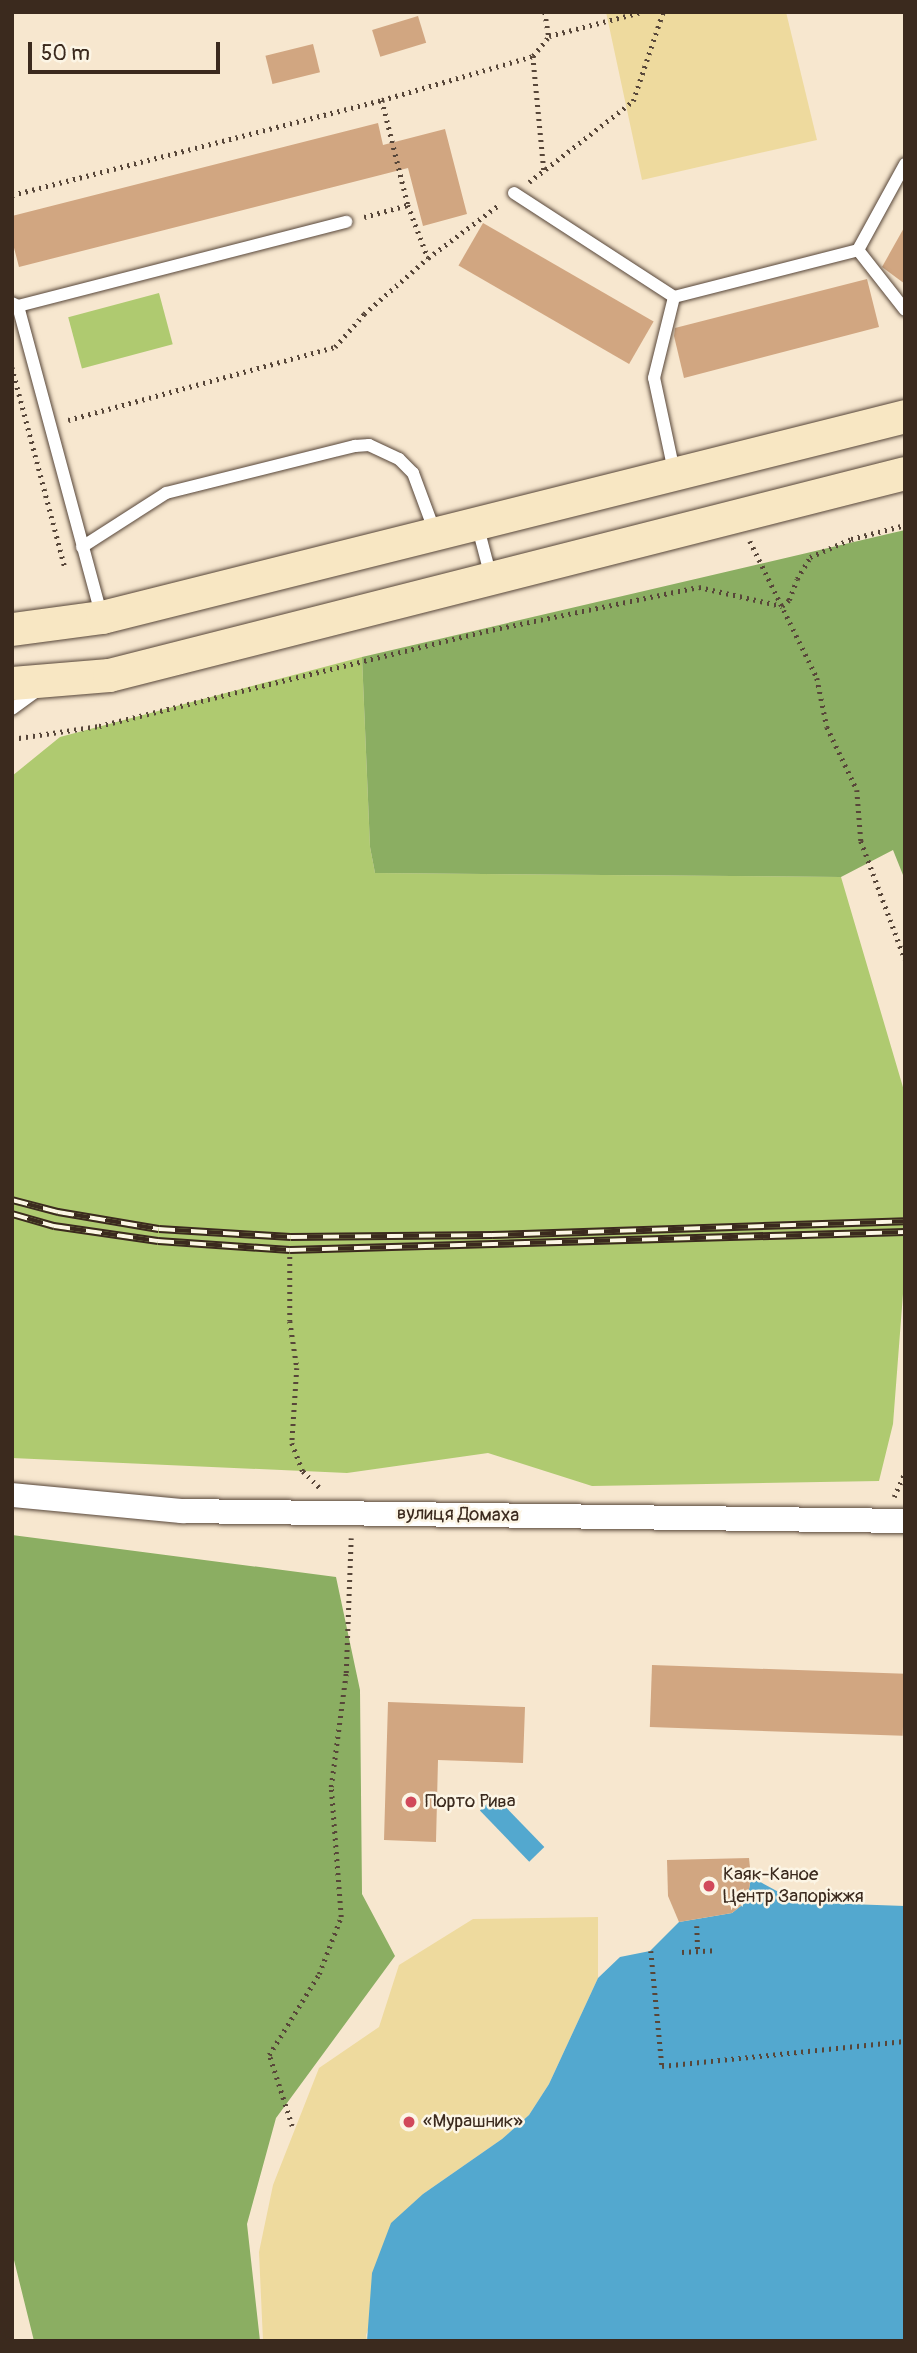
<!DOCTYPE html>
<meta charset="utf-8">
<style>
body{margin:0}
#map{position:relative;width:917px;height:2353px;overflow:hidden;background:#f7e7cf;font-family:Pangolin,sans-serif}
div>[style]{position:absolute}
.green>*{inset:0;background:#afca70;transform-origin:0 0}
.forest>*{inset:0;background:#8bae62}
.sand>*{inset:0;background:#eeda9e}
.water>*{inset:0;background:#53a8cf;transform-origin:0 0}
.building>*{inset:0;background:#d1a681;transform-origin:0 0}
.path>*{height:4.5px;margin-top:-2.25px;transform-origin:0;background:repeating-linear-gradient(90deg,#574639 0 2px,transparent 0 7px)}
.roads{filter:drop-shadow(0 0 2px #574639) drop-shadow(0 0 2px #574639)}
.lane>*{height:12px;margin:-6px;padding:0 6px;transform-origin:6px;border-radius:6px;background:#fff}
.street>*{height:24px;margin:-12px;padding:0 12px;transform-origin:12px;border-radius:12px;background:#fff}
.secondary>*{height:33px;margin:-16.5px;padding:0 16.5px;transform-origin:16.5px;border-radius:16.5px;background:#f8e7c3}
.rail>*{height:8px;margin-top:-4px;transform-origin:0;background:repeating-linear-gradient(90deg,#fcf5e5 0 16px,#3b2a1e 0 32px);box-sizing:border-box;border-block:2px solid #3b2a1e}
.dots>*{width:19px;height:19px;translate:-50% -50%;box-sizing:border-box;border:4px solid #fcf5e5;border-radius:50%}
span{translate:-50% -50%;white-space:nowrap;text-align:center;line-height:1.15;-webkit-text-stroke:5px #fcf5e5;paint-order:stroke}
.street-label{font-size:19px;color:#3b2a1e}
.poi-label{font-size:19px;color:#3b2a1e}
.left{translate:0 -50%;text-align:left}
.frame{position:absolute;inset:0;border:14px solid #3b2a1e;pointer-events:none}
.scale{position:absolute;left:28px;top:42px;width:192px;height:32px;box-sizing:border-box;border:4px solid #3b2a1e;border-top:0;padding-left:9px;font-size:21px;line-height:24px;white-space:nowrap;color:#3b2a1e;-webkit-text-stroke:5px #fcf5e5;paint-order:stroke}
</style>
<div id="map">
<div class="green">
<i style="left:159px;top:293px;width:53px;height:94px;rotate:75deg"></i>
<i style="clip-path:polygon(362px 657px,370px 847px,375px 873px,841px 877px,905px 1094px,905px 1268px,893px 1424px,879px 1481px,592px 1486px,488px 1453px,347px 1473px,12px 1458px,12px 776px,60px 737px)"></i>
</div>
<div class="forest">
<i style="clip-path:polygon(905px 530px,905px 880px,893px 850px,841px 877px,375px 873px,370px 847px,362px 657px)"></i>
<i style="clip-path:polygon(12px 1535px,336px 1577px,360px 1690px,362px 1894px,395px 1956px,276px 2118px,247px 2224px,260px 2341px,34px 2341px,12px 2252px)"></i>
</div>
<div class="sand">
<i style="clip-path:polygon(606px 12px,786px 12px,817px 140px,642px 180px)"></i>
<i style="clip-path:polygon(598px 1917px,598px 1978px,549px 2084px,529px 2115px,502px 2139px,423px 2194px,366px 2335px,367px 2341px,263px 2341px,259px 2252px,273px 2185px,319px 2068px,379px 2027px,399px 1965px,473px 1919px)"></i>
</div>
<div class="water">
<i style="left:495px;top:1796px;width:71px;height:21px;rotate:46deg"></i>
<i style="clip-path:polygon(751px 1877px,786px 1896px,820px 1903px,905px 1906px,905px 2341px,367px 2341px,372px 2273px,391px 2223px,423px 2194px,502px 2139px,529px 2115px,549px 2084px,598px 1978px,620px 1957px,650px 1951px,679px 1922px,732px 1913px,747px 1901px)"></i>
</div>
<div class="building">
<i style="left:418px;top:16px;width:28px;height:48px;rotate:73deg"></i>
<i style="left:313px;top:44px;width:29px;height:49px;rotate:76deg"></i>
<i style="clip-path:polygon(378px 123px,383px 145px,445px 129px,467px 214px,423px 226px,408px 168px,19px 267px,12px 240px,12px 216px)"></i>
<i style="left:483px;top:223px;width:197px;height:49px;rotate:30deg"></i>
<i style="clip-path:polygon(905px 226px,905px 284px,882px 267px)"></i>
<i style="clip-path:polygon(867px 279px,879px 327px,684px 378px,674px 336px,675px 328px)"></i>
<i style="left:652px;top:1665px;width:253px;height:62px;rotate:2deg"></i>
<i style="clip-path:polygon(388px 1702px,525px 1707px,523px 1763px,438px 1760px,436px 1842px,384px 1840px)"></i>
<i style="clip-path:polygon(749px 1858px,751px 1877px,747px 1901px,732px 1913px,679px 1922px,668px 1896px,667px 1860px)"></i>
</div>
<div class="path">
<i style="left:545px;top:12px;width:24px;rotate:81deg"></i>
<i style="left:533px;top:56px;width:115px;rotate:84.5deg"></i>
<i style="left:382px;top:100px;width:108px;rotate:76.1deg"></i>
<i style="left:408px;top:205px;width:57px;rotate:69.3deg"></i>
<i style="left:529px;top:182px;width:132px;rotate:-37.9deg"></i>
<i style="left:633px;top:101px;width:94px;rotate:-71.4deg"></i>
<i style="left:12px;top:195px;width:382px;rotate:-14.4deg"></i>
<i style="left:382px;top:100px;width:157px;rotate:-16.2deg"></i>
<i style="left:533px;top:56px;width:26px;rotate:-51deg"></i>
<i style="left:549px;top:36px;width:95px;rotate:-14.6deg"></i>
<i style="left:364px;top:217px;width:46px;rotate:-15.3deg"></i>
<i style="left:12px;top:367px;width:207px;rotate:75.2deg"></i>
<i style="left:68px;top:420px;width:277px;rotate:-15.3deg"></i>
<i style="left:335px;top:347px;width:44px;rotate:-48.7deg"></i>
<i style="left:364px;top:314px;width:85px;rotate:-41.2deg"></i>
<i style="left:428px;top:258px;width:90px;rotate:-36.9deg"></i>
<i style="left:750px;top:541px;width:153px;rotate:63.9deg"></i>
<i style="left:817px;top:678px;width:50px;rotate:78.5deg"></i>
<i style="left:827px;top:727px;width:70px;rotate:64.5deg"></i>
<i style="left:857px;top:790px;width:51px;rotate:85.5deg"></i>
<i style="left:861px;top:841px;width:126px;rotate:69.6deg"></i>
<i style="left:12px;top:739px;width:88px;rotate:-8.5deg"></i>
<i style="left:99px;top:726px;width:398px;rotate:-13.8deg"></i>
<i style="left:486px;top:631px;width:217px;rotate:-11.7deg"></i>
<i style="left:699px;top:587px;width:85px;rotate:12.9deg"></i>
<i style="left:782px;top:606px;width:9px;rotate:-41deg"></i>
<i style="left:789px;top:600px;width:22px;rotate:-69deg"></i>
<i style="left:797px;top:579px;width:26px;rotate:-59deg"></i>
<i style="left:810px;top:557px;width:45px;rotate:-23.7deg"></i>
<i style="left:851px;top:539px;width:56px;rotate:-14.5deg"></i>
<i style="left:290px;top:1250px;width:71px;rotate:90deg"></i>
<i style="left:290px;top:1321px;width:48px;rotate:81.5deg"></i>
<i style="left:297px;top:1368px;width:75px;rotate:93.8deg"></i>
<i style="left:292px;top:1443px;width:30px;rotate:69deg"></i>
<i style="left:303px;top:1471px;width:25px;rotate:45deg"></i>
<i style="left:894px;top:1497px;width:27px;rotate:-66deg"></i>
<i style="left:697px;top:1926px;width:25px;rotate:88deg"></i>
<i style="left:651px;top:1951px;width:116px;rotate:84.5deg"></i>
<i style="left:662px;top:2066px;width:244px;rotate:-5.9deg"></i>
<i style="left:682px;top:1952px;width:33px;rotate:-3deg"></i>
<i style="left:292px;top:2126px;width:75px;rotate:-107.9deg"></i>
<i style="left:269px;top:2055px;width:95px;rotate:-58.3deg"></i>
<i style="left:319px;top:1974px;width:61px;rotate:-68.9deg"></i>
<i style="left:341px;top:1917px;width:130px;rotate:-94.4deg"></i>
<i style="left:331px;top:1787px;width:115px;rotate:-82.5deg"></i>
<i style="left:346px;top:1673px;width:135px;rotate:-87.9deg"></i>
</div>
<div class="roads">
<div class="lane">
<i style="left:514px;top:193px;width:191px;rotate:33deg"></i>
<i style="left:674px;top:297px;width:190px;rotate:-14.3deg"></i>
<i style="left:858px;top:250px;width:98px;rotate:-61.3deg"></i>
<i style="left:858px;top:250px;width:76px;rotate:51.9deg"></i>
<i style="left:12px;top:303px;width:7px;rotate:27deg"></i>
<i style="left:18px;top:306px;width:322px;rotate:74.9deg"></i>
<i style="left:18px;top:306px;width:339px;rotate:-14.4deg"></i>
<i style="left:674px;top:471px;width:95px;rotate:-102.1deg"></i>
<i style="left:654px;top:378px;width:83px;rotate:-76.1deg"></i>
<i style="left:477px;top:524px;width:55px;rotate:75.2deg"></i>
<i style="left:82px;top:547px;width:100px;rotate:-32.7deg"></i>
<i style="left:166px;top:493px;width:195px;rotate:-14deg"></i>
<i style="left:355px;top:446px;width:14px;rotate:-4deg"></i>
<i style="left:369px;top:445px;width:33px;rotate:25deg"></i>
<i style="left:399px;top:459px;width:20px;rotate:45deg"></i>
<i style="left:413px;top:473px;width:63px;rotate:69.6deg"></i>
<i style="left:12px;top:709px;width:34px;rotate:-36deg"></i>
</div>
<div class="street">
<i style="left:12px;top:1495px;width:171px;rotate:5.4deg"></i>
<i style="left:182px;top:1511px;width:723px;rotate:0.79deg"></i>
</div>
<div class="secondary">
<i style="left:12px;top:629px;width:91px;rotate:-7.6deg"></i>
<i style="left:102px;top:617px;width:828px;rotate:-14.05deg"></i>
<i style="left:12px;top:683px;width:97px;rotate:-4.7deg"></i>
<i style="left:109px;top:675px;width:821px;rotate:-14.24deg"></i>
</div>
</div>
<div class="rail">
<i style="left:12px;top:1200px;width:48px;rotate:14.6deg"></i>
<i style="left:58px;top:1212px;width:102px;rotate:9.6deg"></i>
<i style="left:159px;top:1229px;width:132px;rotate:3.5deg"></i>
<i style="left:291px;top:1237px;width:201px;rotate:-0.6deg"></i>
<i style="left:492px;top:1235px;width:413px;rotate:-1.9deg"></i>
<i style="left:12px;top:1214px;width:44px;rotate:15.9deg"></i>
<i style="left:54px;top:1226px;width:105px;rotate:8.2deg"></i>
<i style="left:158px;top:1241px;width:132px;rotate:3.9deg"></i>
<i style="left:290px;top:1250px;width:615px;rotate:-1.68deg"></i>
</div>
<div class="dots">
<i style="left:411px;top:1802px;background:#d1495b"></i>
<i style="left:709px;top:1886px;background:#d1495b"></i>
<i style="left:409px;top:2122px;background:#d1495b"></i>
</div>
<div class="street-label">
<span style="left:458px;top:1515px;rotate:1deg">вулиця Домаха</span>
</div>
<div class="poi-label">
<span class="left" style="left:425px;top:1802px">Порто Рива</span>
<span class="left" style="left:723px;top:1886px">Каяк-Каное<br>Центр Запоріжжя</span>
<span class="left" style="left:423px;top:2122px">«Мурашник»</span>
</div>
<div class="frame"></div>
<div class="scale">50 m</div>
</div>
